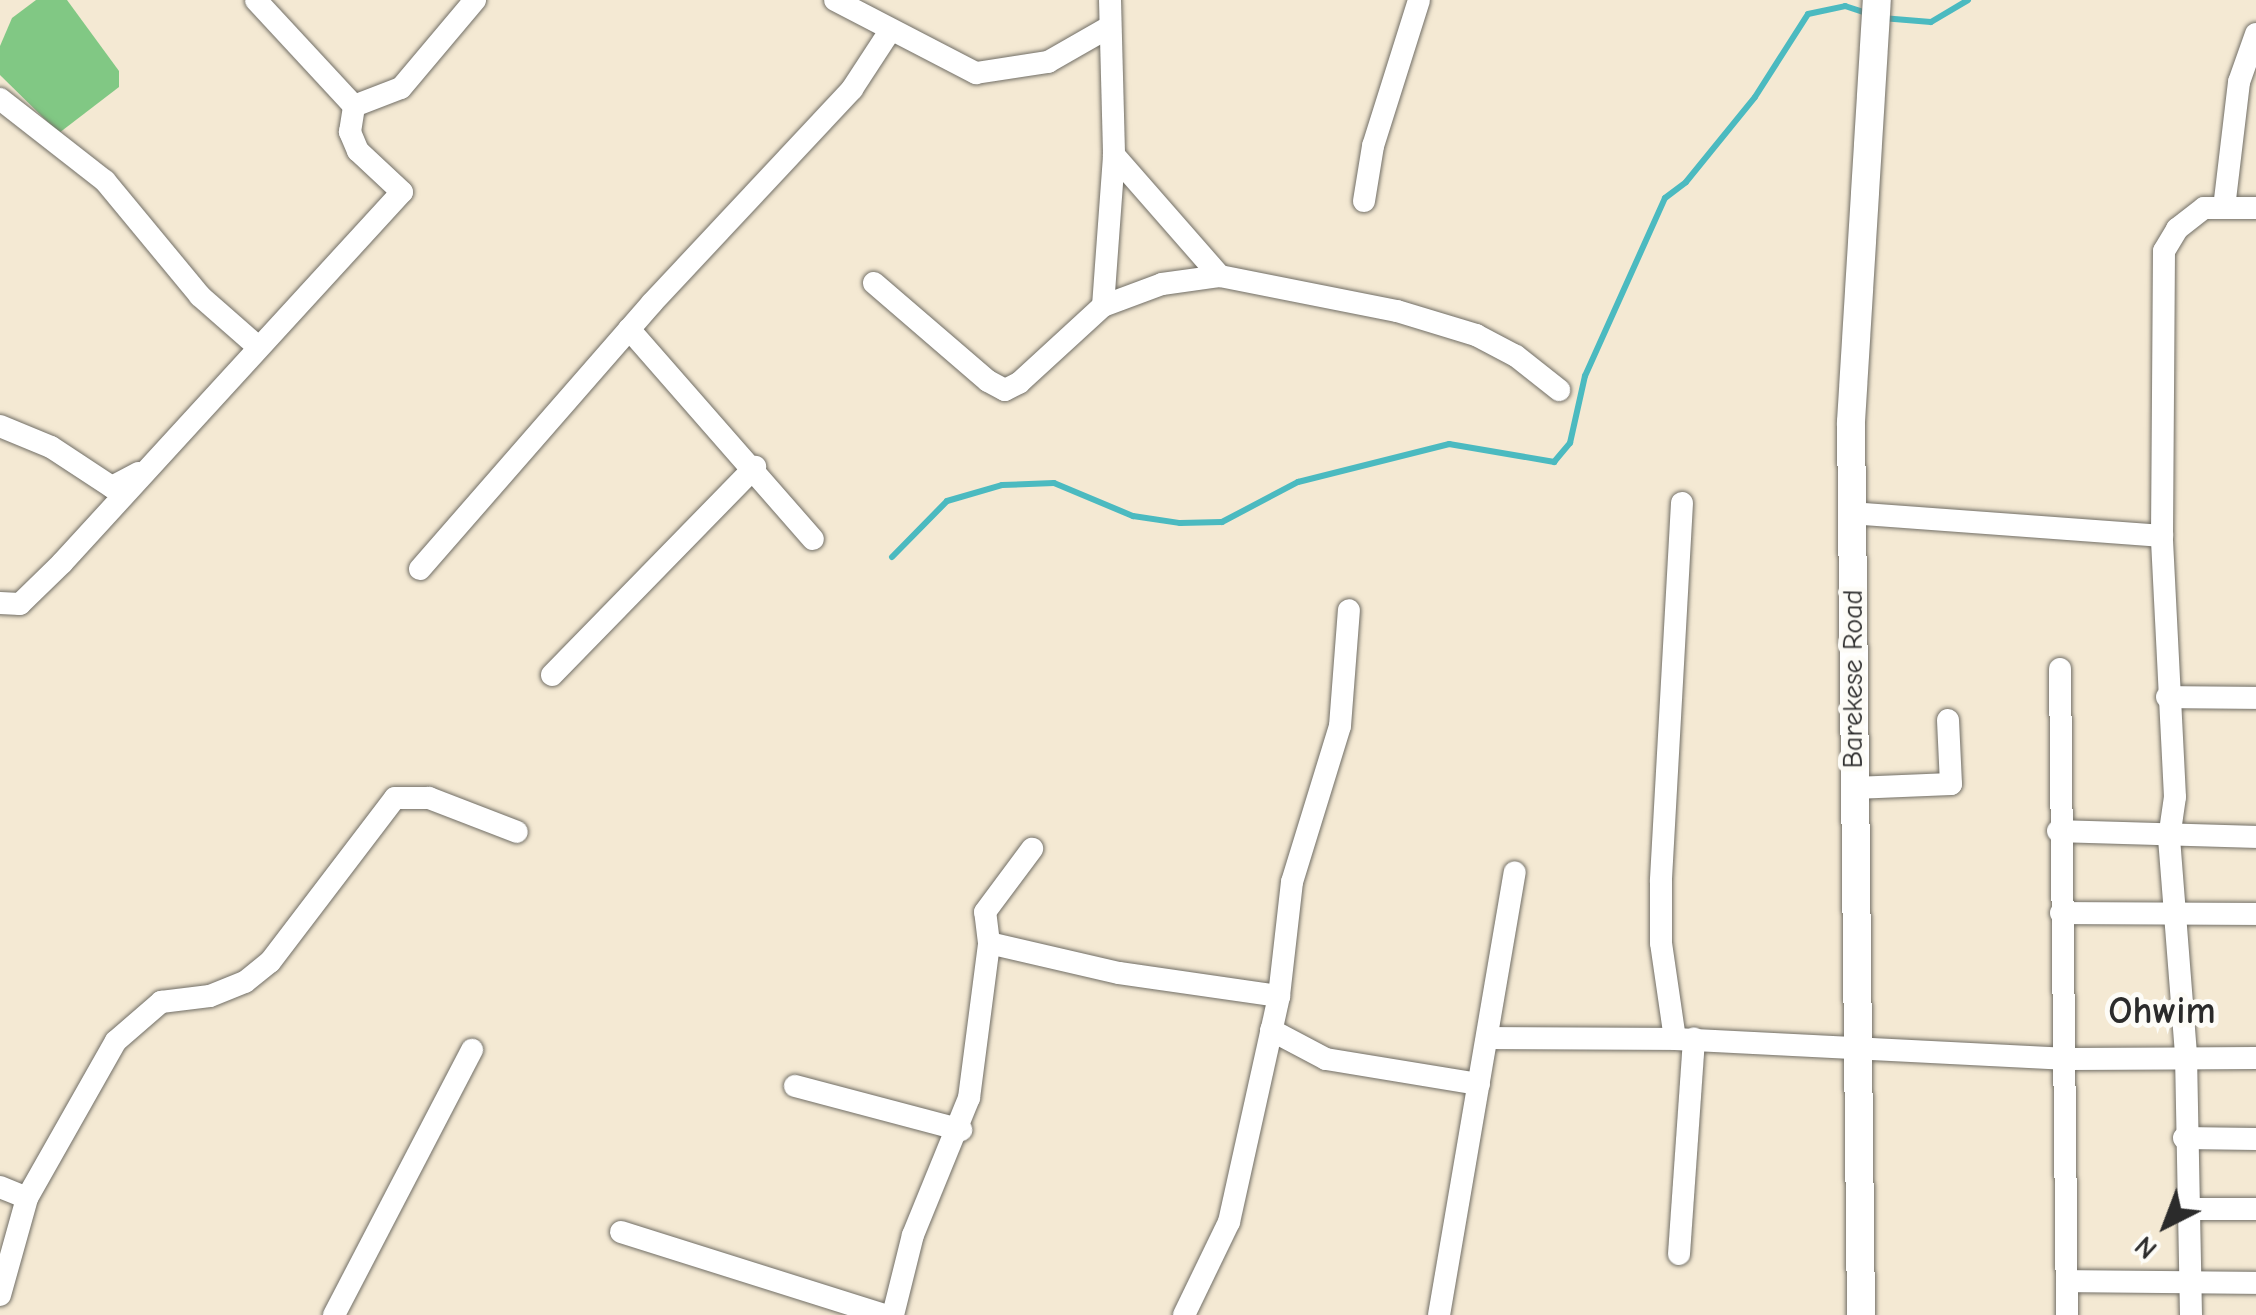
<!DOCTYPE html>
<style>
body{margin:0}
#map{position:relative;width:2256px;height:1315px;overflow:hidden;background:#f4e9d3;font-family:"Comic Neue",sans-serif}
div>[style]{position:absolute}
.green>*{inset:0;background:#81c884}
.stream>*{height:6px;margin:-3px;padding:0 3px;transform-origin:3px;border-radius:3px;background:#4bbac0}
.roads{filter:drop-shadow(0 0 2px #716e66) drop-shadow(0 0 2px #716e66)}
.minor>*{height:22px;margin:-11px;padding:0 11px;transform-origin:11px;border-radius:11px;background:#fff}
.major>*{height:28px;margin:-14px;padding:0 14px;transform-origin:14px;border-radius:14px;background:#fff}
span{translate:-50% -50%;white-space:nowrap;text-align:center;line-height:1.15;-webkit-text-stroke:10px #fdfcf7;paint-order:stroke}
.street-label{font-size:28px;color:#2b2b2b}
.district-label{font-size:38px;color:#2b2b2b;font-weight:700}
.north{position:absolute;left:2116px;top:1175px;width:100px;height:100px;-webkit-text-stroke:8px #fdfcf7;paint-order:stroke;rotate:222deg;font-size:28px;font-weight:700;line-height:40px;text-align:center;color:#2b2b2b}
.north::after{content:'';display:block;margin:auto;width:35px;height:45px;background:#2b2b2b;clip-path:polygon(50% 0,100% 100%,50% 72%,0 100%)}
</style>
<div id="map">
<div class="green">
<i style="clip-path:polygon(36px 0,67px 0,119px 71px,119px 87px,59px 133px,0 75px,0 46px,12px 18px)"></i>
</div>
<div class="stream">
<i style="left:1882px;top:18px;width:49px;rotate:4.7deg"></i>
<i style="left:1931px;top:22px;width:43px;rotate:-30.7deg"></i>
<i style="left:892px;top:557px;width:78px;rotate:-45.5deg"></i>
<i style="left:947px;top:501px;width:57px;rotate:-16.2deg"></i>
<i style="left:1002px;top:485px;width:52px;rotate:-2.2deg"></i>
<i style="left:1054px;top:483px;width:86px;rotate:22.7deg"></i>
<i style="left:1133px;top:516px;width:48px;rotate:8.5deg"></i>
<i style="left:1180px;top:523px;width:42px;rotate:-1.4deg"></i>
<i style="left:1222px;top:522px;width:86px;rotate:-27.8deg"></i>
<i style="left:1298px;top:482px;width:156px;rotate:-14.1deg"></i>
<i style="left:1449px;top:444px;width:107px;rotate:9.7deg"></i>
<i style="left:1554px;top:462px;width:25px;rotate:-50deg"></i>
<i style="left:1570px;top:443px;width:69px;rotate:-77.4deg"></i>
<i style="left:1585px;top:376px;width:195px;rotate:-65.8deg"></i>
<i style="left:1665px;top:198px;width:26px;rotate:-37deg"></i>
<i style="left:1686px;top:182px;width:109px;rotate:-50.9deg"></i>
<i style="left:1755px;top:97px;width:98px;rotate:-57.4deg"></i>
<i style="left:1808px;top:14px;width:38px;rotate:-12deg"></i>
<i style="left:1845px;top:6px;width:26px;rotate:18deg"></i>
</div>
<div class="roads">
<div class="minor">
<i style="left:835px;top:0;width:159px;rotate:27.4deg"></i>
<i style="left:976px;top:73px;width:73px;rotate:-8.7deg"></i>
<i style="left:1048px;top:62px;width:70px;rotate:-29.8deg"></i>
<i style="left:1110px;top:0;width:155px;rotate:88.5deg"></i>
<i style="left:1114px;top:155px;width:161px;rotate:48.8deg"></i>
<i style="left:1220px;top:276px;width:180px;rotate:11.2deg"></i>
<i style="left:1397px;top:311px;width:83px;rotate:16.9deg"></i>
<i style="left:1476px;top:335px;width:45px;rotate:27.7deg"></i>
<i style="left:1516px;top:356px;width:55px;rotate:38.3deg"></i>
<i style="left:0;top:99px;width:133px;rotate:38deg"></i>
<i style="left:105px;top:181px;width:149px;rotate:50.4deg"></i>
<i style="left:200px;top:296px;width:77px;rotate:41.3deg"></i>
<i style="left:354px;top:106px;width:50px;rotate:-21deg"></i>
<i style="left:401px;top:88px;width:115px;rotate:-49.9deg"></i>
<i style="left:1364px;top:201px;width:56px;rotate:-80.7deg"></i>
<i style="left:1373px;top:146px;width:153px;rotate:-72.5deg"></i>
<i style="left:2224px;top:208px;width:127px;rotate:-83.2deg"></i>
<i style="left:2239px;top:82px;width:51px;rotate:-70.5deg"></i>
<i style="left:874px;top:283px;width:150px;rotate:40.7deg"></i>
<i style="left:988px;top:381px;width:19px;rotate:28deg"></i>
<i style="left:1005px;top:390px;width:16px;rotate:-27deg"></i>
<i style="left:1019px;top:383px;width:114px;rotate:-42.5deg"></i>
<i style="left:1103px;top:306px;width:151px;rotate:-85.8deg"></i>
<i style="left:1103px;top:306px;width:63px;rotate:-20.4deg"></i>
<i style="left:1162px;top:284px;width:59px;rotate:-7.9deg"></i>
<i style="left:629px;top:329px;width:279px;rotate:48.8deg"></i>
<i style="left:0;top:426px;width:55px;rotate:22.4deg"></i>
<i style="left:51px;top:447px;width:73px;rotate:33.3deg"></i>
<i style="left:112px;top:487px;width:30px;rotate:-28deg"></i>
<i style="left:1682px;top:503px;width:379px;rotate:93.2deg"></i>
<i style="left:1661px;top:881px;width:62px;rotate:90deg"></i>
<i style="left:1661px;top:943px;width:97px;rotate:81.7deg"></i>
<i style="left:1675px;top:1039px;width:394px;rotate:2.9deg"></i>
<i style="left:2068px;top:1059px;width:188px;rotate:-0.3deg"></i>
<i style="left:1851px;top:513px;width:312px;rotate:4.2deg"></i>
<i style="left:420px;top:569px;width:353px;rotate:-48.9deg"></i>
<i style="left:652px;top:303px;width:293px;rotate:-46.9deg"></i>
<i style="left:852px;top:89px;width:69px;rotate:-56.8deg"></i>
<i style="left:0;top:603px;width:20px;rotate:3deg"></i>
<i style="left:20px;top:604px;width:59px;rotate:-44.3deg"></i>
<i style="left:62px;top:563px;width:503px;rotate:-47.5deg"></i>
<i style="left:402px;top:192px;width:60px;rotate:-137deg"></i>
<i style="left:358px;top:151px;width:21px;rotate:-113deg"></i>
<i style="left:350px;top:132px;width:26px;rotate:-81deg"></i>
<i style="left:354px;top:106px;width:144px;rotate:-132.8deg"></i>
<i style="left:2060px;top:669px;width:646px;rotate:89.38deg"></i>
<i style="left:552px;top:675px;width:291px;rotate:-45.7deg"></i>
<i style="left:2167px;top:697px;width:89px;rotate:0.6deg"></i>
<i style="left:1854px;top:788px;width:97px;rotate:-2.4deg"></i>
<i style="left:1951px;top:784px;width:64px;rotate:-92.7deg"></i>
<i style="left:2058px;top:831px;width:198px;rotate:1.7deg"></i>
<i style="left:2061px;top:913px;width:195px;rotate:0.3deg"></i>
<i style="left:989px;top:943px;width:133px;rotate:13deg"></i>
<i style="left:1119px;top:973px;width:162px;rotate:8.2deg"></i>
<i style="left:1271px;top:1030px;width:62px;rotate:27.8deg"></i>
<i style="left:1326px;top:1059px;width:155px;rotate:9.3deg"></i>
<i style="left:1490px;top:1038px;width:185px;rotate:0.3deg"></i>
<i style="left:795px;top:1086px;width:172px;rotate:14.8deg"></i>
<i style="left:2184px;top:1138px;width:72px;rotate:0.8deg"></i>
<i style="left:0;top:1187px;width:29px;rotate:22deg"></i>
<i style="left:2188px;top:1209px;width:68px"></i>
<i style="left:621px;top:1232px;width:276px;rotate:17.5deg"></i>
<i style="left:1679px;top:1254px;width:216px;rotate:-86deg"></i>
<i style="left:2067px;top:1281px;width:189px;rotate:0.6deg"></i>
<i style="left:0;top:1295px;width:101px;rotate:-74.4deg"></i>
<i style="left:27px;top:1198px;width:180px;rotate:-60.5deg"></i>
<i style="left:116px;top:1041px;width:60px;rotate:-40.9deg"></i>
<i style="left:161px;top:1002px;width:49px;rotate:-7deg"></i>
<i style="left:210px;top:996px;width:38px;rotate:-22deg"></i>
<i style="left:245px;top:982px;width:32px;rotate:-39deg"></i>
<i style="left:270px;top:962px;width:206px;rotate:-52.7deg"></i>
<i style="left:395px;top:798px;width:34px"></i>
<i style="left:429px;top:798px;width:94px;rotate:21.1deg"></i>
<i style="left:334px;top:1315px;width:299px;rotate:-62.5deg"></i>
<i style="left:893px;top:1315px;width:82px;rotate:-76deg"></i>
<i style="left:913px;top:1235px;width:148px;rotate:-67.8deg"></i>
<i style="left:969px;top:1098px;width:156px;rotate:-82.6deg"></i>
<i style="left:989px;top:943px;width:31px;rotate:-97deg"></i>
<i style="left:985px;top:912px;width:79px;rotate:-53.3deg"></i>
<i style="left:1184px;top:1315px;width:103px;rotate:-64.2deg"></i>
<i style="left:1229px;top:1222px;width:231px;rotate:-77.5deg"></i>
<i style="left:1279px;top:996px;width:115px;rotate:-83.5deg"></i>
<i style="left:1292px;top:882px;width:163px;rotate:-72.9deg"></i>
<i style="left:1340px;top:726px;width:116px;rotate:-85.6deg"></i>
<i style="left:1439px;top:1315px;width:449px;rotate:-80.3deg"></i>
<i style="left:2191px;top:1315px;width:261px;rotate:-91.1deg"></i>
<i style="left:2186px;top:1054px;width:217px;rotate:-94.5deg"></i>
<i style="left:2169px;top:838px;width:41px;rotate:-81.7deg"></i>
<i style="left:2175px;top:797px;width:261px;rotate:-92.9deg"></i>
<i style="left:2162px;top:536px;width:285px;rotate:-89.6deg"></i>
<i style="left:2164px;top:251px;width:26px;rotate:-59deg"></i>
<i style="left:2177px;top:229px;width:34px;rotate:-38deg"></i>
<i style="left:2204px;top:208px;width:52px"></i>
</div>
<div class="major">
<i style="left:1861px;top:1315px;width:893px;rotate:-90.64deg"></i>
<i style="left:1851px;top:422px;width:423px;rotate:-86.5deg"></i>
</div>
</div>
<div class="street-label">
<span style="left:1853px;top:679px;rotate:-90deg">Barekese Road</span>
</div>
<div class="district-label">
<span style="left:2162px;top:1012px">Ohwim</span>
</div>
<div class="north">N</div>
</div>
